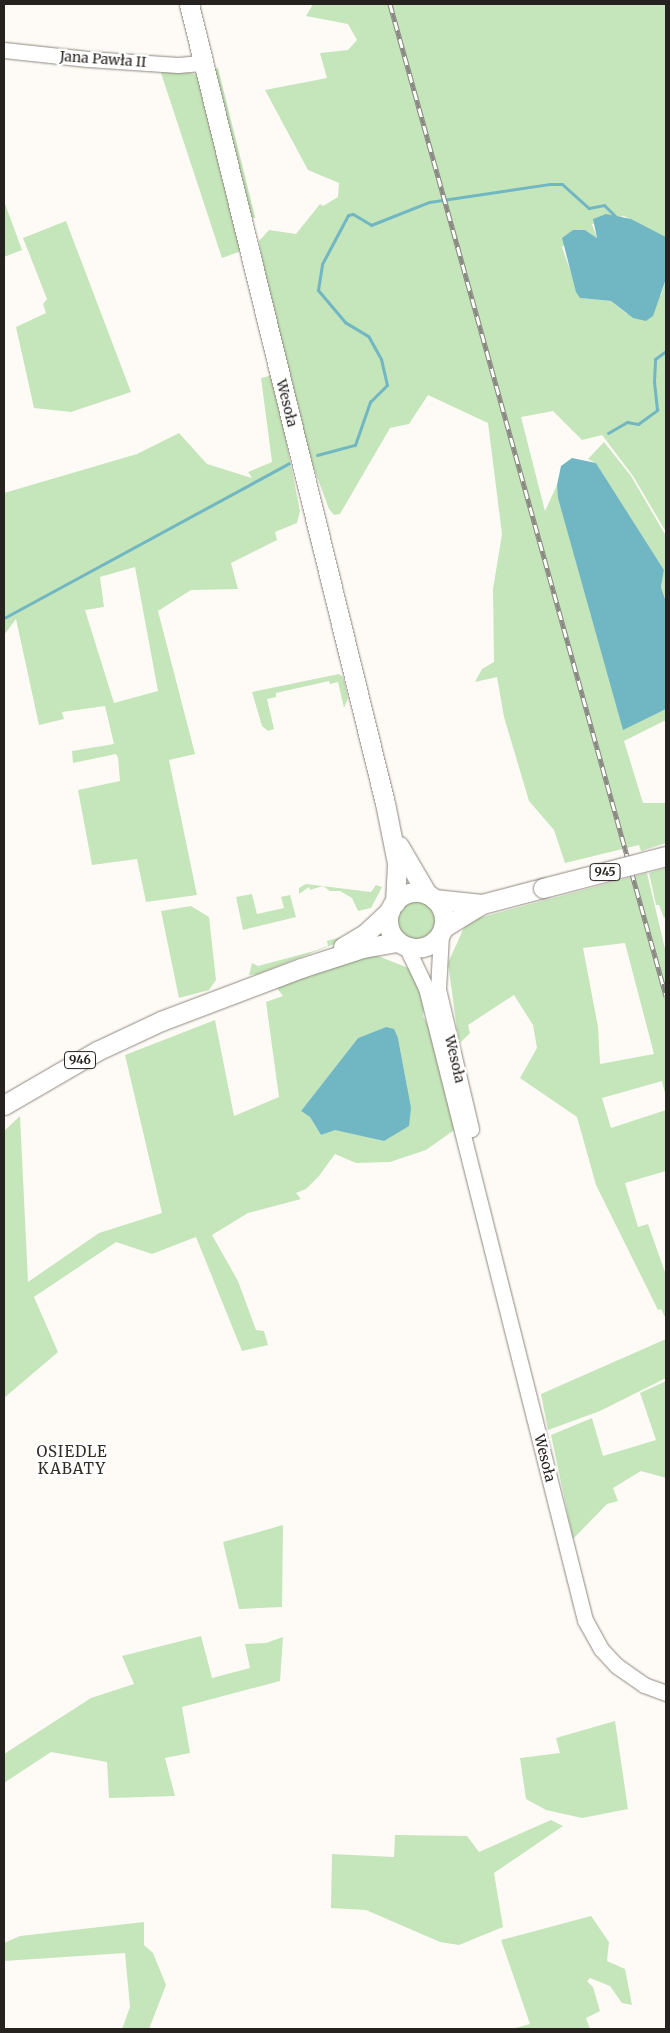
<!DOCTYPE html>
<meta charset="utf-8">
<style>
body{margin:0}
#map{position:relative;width:670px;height:2033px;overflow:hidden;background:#fefbf7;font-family:Merriweather,serif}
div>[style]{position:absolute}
.green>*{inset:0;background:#c5e5ba;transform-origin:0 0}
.round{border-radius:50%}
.water>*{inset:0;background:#71b6c3}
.stream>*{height:3px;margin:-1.5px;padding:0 1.5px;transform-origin:1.5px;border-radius:1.5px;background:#71b6c3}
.roads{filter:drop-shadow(0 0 1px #8e877f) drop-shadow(0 0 1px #8e877f)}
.minor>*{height:15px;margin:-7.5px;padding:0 7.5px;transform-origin:7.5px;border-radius:7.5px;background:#fff}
.major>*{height:19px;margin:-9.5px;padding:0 9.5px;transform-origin:9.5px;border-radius:9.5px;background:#fff}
.major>.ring{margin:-9.5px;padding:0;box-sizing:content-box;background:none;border:19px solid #fff;border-radius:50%}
.rail>*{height:5px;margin-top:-2.5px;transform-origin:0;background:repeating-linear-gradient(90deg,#fff 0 9px,#8b8884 0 18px);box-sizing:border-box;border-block:1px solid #8b8884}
.bridges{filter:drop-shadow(0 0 1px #8e877f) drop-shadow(0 0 1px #8e877f)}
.major-bridge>*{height:19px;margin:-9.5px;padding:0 9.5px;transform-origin:9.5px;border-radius:9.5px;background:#fff}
span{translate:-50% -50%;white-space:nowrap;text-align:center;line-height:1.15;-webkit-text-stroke:5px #fff;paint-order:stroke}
.shield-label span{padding:1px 4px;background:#fff;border:1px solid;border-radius:4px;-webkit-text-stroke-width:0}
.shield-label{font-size:12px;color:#25221f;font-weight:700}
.street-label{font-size:14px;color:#25221f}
.neighbourhood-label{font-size:15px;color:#322d26;letter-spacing:1px}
.frame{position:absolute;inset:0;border:5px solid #25221f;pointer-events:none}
</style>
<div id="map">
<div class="green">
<i style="clip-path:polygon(313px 4px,666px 4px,666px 237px,624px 216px,592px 224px,597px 238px,585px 230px,562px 247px,580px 298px,611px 301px,627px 314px,661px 295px,666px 279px,666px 532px,633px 476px,602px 435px,582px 440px,553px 411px,521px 417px,545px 511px,557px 485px,623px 729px,666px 709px,666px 720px,624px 741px,643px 803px,666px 803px,666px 843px,641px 851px,639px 845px,565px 863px,554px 830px,529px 801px,504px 717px,497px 677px,475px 682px,482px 669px,494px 662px,493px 589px,502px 534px,488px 423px,428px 395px,409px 424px,390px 428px,340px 514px,334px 515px,329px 509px,280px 377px,259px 241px,269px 230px,296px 234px,320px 204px,323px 206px,338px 197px,339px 183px,308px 170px,265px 90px,327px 78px,320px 53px,348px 50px,357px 40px,348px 24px,306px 16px)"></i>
<i style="left:218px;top:68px;width:154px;height:5px;rotate:76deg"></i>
<i style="clip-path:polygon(160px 70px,186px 71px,199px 76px,244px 250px,222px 258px)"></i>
<i style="clip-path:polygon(4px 201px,22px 250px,4px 257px)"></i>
<i style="clip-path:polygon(66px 221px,131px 392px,71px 412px,34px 408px,16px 327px,46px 313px,43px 304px,47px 299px,23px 238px)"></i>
<i style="clip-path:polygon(evenodd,273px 375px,300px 511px,297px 523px,275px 532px,277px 540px,231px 563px,238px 589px,191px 590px,158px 611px,195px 754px,169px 760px,197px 895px,146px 902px,137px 859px,92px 865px,78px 790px,120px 781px,118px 758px,116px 754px,73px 763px,72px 751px,114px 744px,105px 706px,62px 712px,64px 719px,39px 725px,16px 619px,4px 635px,4px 493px,137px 454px,179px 433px,207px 464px,252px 478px,248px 472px,272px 462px,261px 378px,273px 375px,135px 567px,158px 691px,114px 703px,85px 610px,104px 607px,100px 577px,135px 567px)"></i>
<i style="clip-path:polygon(604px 442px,631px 476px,666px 536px,666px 602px,661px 587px,664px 570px,596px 463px,588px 459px)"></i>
<i style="clip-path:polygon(339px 674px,343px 677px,348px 698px,344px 708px,338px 682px,330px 684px,329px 681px,276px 693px,276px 697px,267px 699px,274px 729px,268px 731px,262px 726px,252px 692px)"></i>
<i style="clip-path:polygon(666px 868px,666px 916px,664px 918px,659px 905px,656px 905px,649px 873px)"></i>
<i style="clip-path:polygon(evenodd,647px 873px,666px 953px,666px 1097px,662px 1081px,602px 1098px,611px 1128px,666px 1110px,666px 1171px,625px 1183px,638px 1227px,648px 1224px,666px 1275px,666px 1319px,661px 1309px,658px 1310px,596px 1185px,577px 1117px,520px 1078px,537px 1048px,533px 1025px,514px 995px,468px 1025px,470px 1033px,459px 1044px,448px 963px,467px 921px,647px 873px,625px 943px,654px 1054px,600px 1064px,598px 1027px,583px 948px,625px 943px)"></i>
<i style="clip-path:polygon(306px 884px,371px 892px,376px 885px,382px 887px,371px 908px,358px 911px,352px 898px,340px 891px,330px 891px,323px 886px,310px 890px,309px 887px,299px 894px,299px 888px)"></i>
<i style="clip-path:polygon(252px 894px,257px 914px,284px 908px,281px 897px,290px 895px,296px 917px,243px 930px,236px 897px)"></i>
<i class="round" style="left:397px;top:899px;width:40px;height:40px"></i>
<i style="clip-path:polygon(191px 906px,209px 917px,216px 980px,209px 990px,179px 998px,161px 911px)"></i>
<i style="clip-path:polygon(345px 936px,347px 939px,258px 974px,249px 975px,252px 963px,258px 966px,314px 951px,328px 946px,327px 941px)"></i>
<i style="clip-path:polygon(evenodd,373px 954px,411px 969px,426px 988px,423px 1016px,440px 1048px,460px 1126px,426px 1150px,390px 1162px,356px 1163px,335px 1154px,319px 1176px,306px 1189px,296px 1193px,301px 1199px,248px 1213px,212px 1235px,238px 1281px,256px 1330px,264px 1331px,268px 1345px,242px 1351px,196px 1237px,152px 1254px,116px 1242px,34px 1297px,58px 1352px,4px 1398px,4px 1131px,20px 1116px,28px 1282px,99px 1233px,162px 1213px,125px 1055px,215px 1020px,234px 1116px,279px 1097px,266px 1002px,283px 996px,276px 987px,373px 954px,386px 1027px,398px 1038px,407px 1087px,392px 1136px,384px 1141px,335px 1129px,321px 1135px,310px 1117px,301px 1111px,358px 1038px,386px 1027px)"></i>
<i style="clip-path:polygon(666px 1339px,666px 1378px,600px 1411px,548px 1430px,541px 1394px)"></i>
<i style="clip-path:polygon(666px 1381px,666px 1478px,641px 1471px,613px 1488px,618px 1501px,607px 1504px,573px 1539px,551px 1435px,592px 1418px,603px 1456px,656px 1440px,640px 1393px)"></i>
<i style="clip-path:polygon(283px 1525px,282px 1607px,239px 1609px,223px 1542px)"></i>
<i style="clip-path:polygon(201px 1636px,212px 1678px,250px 1668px,245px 1644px,266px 1643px,283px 1637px,280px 1681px,182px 1707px,190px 1753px,165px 1758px,175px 1796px,109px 1798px,107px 1762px,51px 1752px,4px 1783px,4px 1754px,91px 1698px,134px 1684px,122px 1656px)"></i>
<i style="clip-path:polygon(615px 1721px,628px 1809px,582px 1818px,546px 1810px,526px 1799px,520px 1758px,560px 1753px,556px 1738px)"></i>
<i style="clip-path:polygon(551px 1820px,563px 1826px,494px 1873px,503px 1927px,459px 1945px,440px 1942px,366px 1910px,331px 1908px,332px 1854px,394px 1857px,395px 1835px,467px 1836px,479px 1852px)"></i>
<i style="clip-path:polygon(591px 1916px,609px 1942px,607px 1961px,625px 1969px,632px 2005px,622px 2003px,610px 1986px,590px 1978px,587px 1981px,593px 1987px,600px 2011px,586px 2018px,590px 2029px,512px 2029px,530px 2024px,501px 1940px)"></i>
<i style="clip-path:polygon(144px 1922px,144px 1945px,153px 1953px,166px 1985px,149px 2029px,122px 2029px,130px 2007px,125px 1953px,4px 1961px,4px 1943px,20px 1936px)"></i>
</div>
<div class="water">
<i style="clip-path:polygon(606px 214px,631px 219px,666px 237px,666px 279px,653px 316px,646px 321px,633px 318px,611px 301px,580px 298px,576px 292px,562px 238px,573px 230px,585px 230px,597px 238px,593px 219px)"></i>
<i style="clip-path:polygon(572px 458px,596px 463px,664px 570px,661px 587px,666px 602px,666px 709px,623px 730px,558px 498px,557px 485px,561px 466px)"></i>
<i style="clip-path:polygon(386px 1027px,394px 1029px,398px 1038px,411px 1108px,409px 1126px,384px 1141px,335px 1130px,321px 1135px,310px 1117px,301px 1111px,358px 1038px)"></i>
</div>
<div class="stream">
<i style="left:608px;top:433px;width:22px;rotate:-30deg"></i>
<i style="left:627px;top:422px;width:11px;rotate:10deg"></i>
<i style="left:638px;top:424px;width:24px;rotate:-36deg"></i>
<i style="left:657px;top:410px;width:29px;rotate:-96deg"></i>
<i style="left:654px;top:381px;width:22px;rotate:-87deg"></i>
<i style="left:655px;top:359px;width:14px;rotate:-36deg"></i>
<i style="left:317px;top:455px;width:39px;rotate:-15deg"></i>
<i style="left:355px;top:445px;width:46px;rotate:-70.8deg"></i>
<i style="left:370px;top:402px;width:24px;rotate:-45deg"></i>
<i style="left:387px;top:385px;width:27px;rotate:-103deg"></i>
<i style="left:381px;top:359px;width:26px;rotate:-119deg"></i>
<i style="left:368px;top:336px;width:27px;rotate:-149deg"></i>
<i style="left:345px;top:322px;width:42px;rotate:-130.2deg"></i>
<i style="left:318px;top:290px;width:26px;rotate:-81deg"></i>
<i style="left:322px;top:264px;width:55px;rotate:-62deg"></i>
<i style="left:348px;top:215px;width:5px;rotate:-11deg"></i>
<i style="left:353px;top:214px;width:21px;rotate:31deg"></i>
<i style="left:371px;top:225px;width:62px;rotate:-21.6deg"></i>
<i style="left:429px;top:202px;width:121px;rotate:-8.5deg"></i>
<i style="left:549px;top:184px;width:13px"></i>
<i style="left:562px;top:184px;width:36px;rotate:42deg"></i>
<i style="left:589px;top:208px;width:15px;rotate:-11deg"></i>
<i style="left:604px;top:205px;width:16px;rotate:45deg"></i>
<i style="left:4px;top:618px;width:324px;rotate:-28.5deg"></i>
</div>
<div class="roads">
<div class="minor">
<i style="left:4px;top:50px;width:84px;rotate:6.1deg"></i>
<i style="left:88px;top:59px;width:90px;rotate:3.8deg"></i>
<i style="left:178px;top:65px;width:24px;rotate:-5deg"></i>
<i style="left:441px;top:934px;width:55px;rotate:93.1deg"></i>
<i style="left:438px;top:989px;width:144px;rotate:76.7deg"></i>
<i style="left:406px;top:946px;width:47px;rotate:64.5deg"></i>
<i style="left:426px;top:988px;width:652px;rotate:75.88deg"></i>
<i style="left:585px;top:1620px;width:33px;rotate:61deg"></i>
<i style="left:601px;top:1649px;width:23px;rotate:47deg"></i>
<i style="left:617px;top:1666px;width:33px;rotate:35deg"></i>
<i style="left:644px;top:1685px;width:23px;rotate:20deg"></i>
</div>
<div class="major">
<i style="left:189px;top:4px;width:823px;rotate:76.22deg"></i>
<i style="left:385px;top:803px;width:61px;rotate:78.7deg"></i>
<i style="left:397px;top:863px;width:40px;rotate:92.9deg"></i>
<i style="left:399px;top:846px;width:56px;rotate:59.7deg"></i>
<i class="ring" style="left:388px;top:892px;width:37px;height:37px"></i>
<i style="left:434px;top:899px;width:48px;rotate:5.9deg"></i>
<i style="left:443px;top:928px;width:46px;rotate:-31.6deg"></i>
<i style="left:482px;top:904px;width:63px;rotate:-14.7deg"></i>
<i style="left:343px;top:947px;width:27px;rotate:-31deg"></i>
<i style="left:366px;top:933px;width:33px;rotate:-43deg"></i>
<i style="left:4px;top:1105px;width:108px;rotate:-30.1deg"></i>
<i style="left:97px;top:1051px;width:71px;rotate:-25.1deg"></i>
<i style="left:161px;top:1021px;width:150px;rotate:-20.7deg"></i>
<i style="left:301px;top:968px;width:65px;rotate:-17.9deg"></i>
<i style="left:363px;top:948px;width:36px;rotate:-10deg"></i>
</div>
</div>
<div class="rail">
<i style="left:390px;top:4px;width:1030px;rotate:74.45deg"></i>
</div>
<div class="bridges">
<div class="major-bridge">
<i style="left:543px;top:888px;width:127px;rotate:-14.6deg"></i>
</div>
</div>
<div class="shield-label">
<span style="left:605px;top:872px">945</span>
<span style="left:80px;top:1060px">946</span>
</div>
<div class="street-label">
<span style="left:103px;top:59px;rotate:4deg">Jana Pawła II</span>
<span style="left:287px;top:403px;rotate:76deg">Wesoła</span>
<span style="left:455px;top:1059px;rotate:77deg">Wesoła</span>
<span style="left:545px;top:1458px;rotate:76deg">Wesoła</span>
</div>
<div class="neighbourhood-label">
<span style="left:72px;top:1460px">OSIEDLE<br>KABATY</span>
</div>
<div class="frame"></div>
</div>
